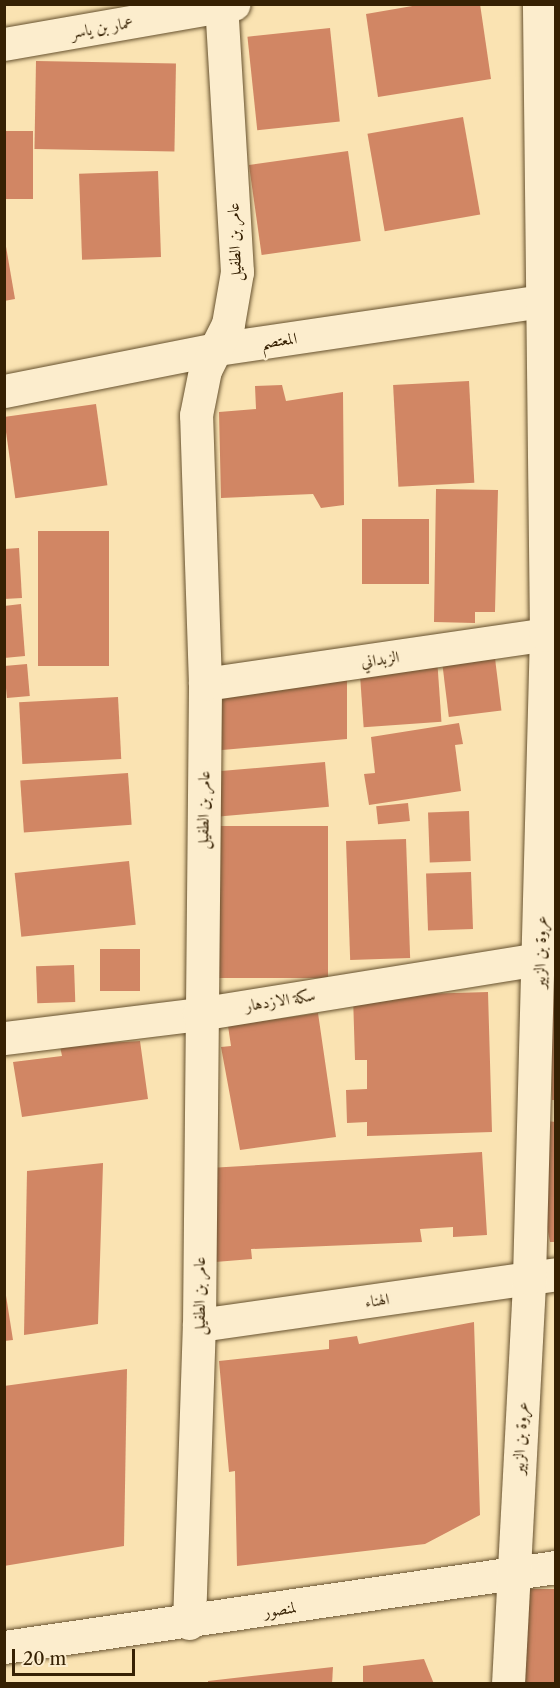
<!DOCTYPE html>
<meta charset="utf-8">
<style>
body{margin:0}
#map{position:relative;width:560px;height:1688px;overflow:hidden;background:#fae3b2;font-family:"Libre Caslon Text",Amiri,serif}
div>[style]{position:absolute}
.building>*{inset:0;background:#d18664;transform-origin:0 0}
.roads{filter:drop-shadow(0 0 2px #67522f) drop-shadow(0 0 2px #67522f)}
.minor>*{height:33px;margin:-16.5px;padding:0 16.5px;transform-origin:16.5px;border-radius:16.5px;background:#fcedcd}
span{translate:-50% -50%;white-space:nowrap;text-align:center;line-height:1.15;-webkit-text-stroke:5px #fcedcd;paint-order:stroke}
.street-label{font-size:16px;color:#362103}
.frame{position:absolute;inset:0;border:6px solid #362103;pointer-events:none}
.scale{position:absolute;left:12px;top:1649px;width:123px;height:27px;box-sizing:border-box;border:3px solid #362103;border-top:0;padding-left:8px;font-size:18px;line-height:21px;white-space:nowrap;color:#362103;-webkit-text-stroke:4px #fcedcd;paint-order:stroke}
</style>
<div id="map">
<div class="building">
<i style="clip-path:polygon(424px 4px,480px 4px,491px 79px,378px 97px,366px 14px)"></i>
<i style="left:330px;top:28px;width:94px;height:83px;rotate:84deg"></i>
<i style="left:36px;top:61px;width:140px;height:88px;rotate:1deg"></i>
<i style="left:463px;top:117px;width:99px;height:97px;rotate:80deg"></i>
<i style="left:4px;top:131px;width:29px;height:68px"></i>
<i style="left:348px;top:151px;width:91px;height:100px;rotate:82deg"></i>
<i style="left:158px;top:171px;width:86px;height:79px;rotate:88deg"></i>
<i style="clip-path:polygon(4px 235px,15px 299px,4px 301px)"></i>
<i style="left:469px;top:381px;width:102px;height:76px;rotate:87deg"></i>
<i style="clip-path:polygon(282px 385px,286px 401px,343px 392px,344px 505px,321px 508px,313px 494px,221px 498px,219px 412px,256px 409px,255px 386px)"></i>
<i style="left:96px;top:404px;width:82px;height:93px;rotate:82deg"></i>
<i style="clip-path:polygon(436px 489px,498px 490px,495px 612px,475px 612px,475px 623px,434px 622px)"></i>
<i style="left:362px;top:519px;width:67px;height:65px"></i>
<i style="left:109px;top:531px;width:135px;height:71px;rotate:90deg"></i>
<i style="clip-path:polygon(19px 548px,22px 598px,4px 599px,4px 549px)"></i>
<i style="clip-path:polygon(21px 604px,25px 656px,4px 658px,4px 606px)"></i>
<i style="left:494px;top:650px;width:61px;height:53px;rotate:83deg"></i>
<i style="left:437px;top:658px;width:64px;height:78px;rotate:86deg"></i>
<i style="left:27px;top:664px;width:32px;height:23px;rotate:85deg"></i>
<i style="clip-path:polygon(347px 675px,347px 739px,211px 751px,212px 693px)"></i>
<i style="left:118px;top:697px;width:62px;height:99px;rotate:87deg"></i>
<i style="clip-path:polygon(459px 723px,463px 744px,455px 745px,461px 791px,369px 805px,364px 774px,375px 773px,371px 737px)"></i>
<i style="left:325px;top:762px;width:45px;height:113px;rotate:85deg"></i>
<i style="left:128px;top:773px;width:52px;height:108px;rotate:86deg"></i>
<i style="left:408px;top:803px;width:18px;height:32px;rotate:84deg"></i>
<i style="left:469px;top:811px;width:50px;height:41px;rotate:88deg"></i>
<i style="left:211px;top:826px;width:117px;height:152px"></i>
<i style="left:406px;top:839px;width:119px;height:60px;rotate:88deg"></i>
<i style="left:129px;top:861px;width:64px;height:115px;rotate:84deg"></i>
<i style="left:471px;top:872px;width:57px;height:45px;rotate:88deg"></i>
<i style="left:140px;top:949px;width:42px;height:40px;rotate:90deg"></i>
<i style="left:74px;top:965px;width:37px;height:38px;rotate:88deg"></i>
<i style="clip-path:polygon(556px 978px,556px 1100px,552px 1100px,550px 985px)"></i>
<i style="clip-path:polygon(488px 992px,492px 1132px,367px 1136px,367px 1122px,347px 1123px,346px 1090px,367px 1089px,367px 1060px,355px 1060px,353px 996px)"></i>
<i style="clip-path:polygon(318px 1013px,336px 1137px,240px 1150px,221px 1047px,231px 1046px,228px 1026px)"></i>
<i style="clip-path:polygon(140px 1041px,148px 1099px,22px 1117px,13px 1062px,62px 1056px,60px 1046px)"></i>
<i style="clip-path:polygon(546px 1121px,556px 1122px,556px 1242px,550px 1242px,538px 1180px)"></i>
<i style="clip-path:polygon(482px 1152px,487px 1235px,453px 1237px,453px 1227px,420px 1229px,422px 1242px,251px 1249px,252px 1259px,215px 1262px,209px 1168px)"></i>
<i style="clip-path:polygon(103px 1163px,98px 1324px,24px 1335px,27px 1171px)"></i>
<i style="clip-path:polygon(4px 1283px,13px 1340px,4px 1341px)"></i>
<i style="clip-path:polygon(474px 1322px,480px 1515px,425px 1544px,237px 1566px,235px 1471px,229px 1472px,219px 1361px,329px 1349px,329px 1340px,357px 1336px,359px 1344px)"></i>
<i style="clip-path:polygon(127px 1369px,124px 1546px,4px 1566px,4px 1386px)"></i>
<i style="left:556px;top:1589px;width:95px;height:33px;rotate:90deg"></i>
<i style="clip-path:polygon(424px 1659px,434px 1684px,363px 1684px,363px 1666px)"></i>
<i style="clip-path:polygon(333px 1667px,332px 1684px,208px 1684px,208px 1681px)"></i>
</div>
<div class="roads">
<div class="minor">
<i style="left:4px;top:44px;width:233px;rotate:-9.9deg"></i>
<i style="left:4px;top:391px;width:217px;rotate:-11.2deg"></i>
<i style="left:217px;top:349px;width:343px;rotate:-8.4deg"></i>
<i style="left:205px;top:684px;width:355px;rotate:-8.3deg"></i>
<i style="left:4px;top:1038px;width:196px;rotate:-7deg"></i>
<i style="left:199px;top:1014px;width:362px;rotate:-9.2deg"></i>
<i style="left:199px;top:1325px;width:361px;rotate:-8.1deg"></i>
<i style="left:189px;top:1623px;width:298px;rotate:-88.1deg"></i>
<i style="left:199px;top:1325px;width:641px;rotate:-89.46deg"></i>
<i style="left:205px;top:684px;width:269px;rotate:-91.9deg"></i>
<i style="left:196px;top:415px;width:46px;rotate:-78.7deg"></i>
<i style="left:205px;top:370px;width:51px;rotate:-63.4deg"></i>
<i style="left:228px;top:324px;width:53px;rotate:-80.2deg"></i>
<i style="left:237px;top:272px;width:268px;rotate:-93.4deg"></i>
<i style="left:4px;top:1647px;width:558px;rotate:-8.25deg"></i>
<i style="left:508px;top:1684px;width:407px;rotate:-87deg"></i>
<i style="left:529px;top:1278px;width:643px;rotate:-88.49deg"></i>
<i style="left:546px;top:635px;width:631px;rotate:-90.64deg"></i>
</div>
</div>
<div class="street-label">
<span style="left:102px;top:27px;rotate:-10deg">عمار بن ياسر</span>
<span style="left:234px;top:242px;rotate:-92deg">عامر بن الطفيل</span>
<span style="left:279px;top:340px;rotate:-8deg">المعتصم</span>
<span style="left:380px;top:659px;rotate:-8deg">الزبداني</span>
<span style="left:203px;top:810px;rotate:-89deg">عامر بن الطفيل</span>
<span style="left:540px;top:952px;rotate:-89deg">عروة بن الزبير</span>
<span style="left:280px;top:1000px;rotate:-9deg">سكة الازدهار</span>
<span style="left:199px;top:1296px;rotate:-90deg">عامر بن الطفيل</span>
<span style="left:377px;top:1300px;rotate:-8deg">الهناء</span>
<span style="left:520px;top:1438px;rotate:-87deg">عروة بن الزبير</span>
<span style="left:280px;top:1609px;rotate:-9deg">لمنصور</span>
</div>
<div class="frame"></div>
<div class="scale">20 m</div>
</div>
